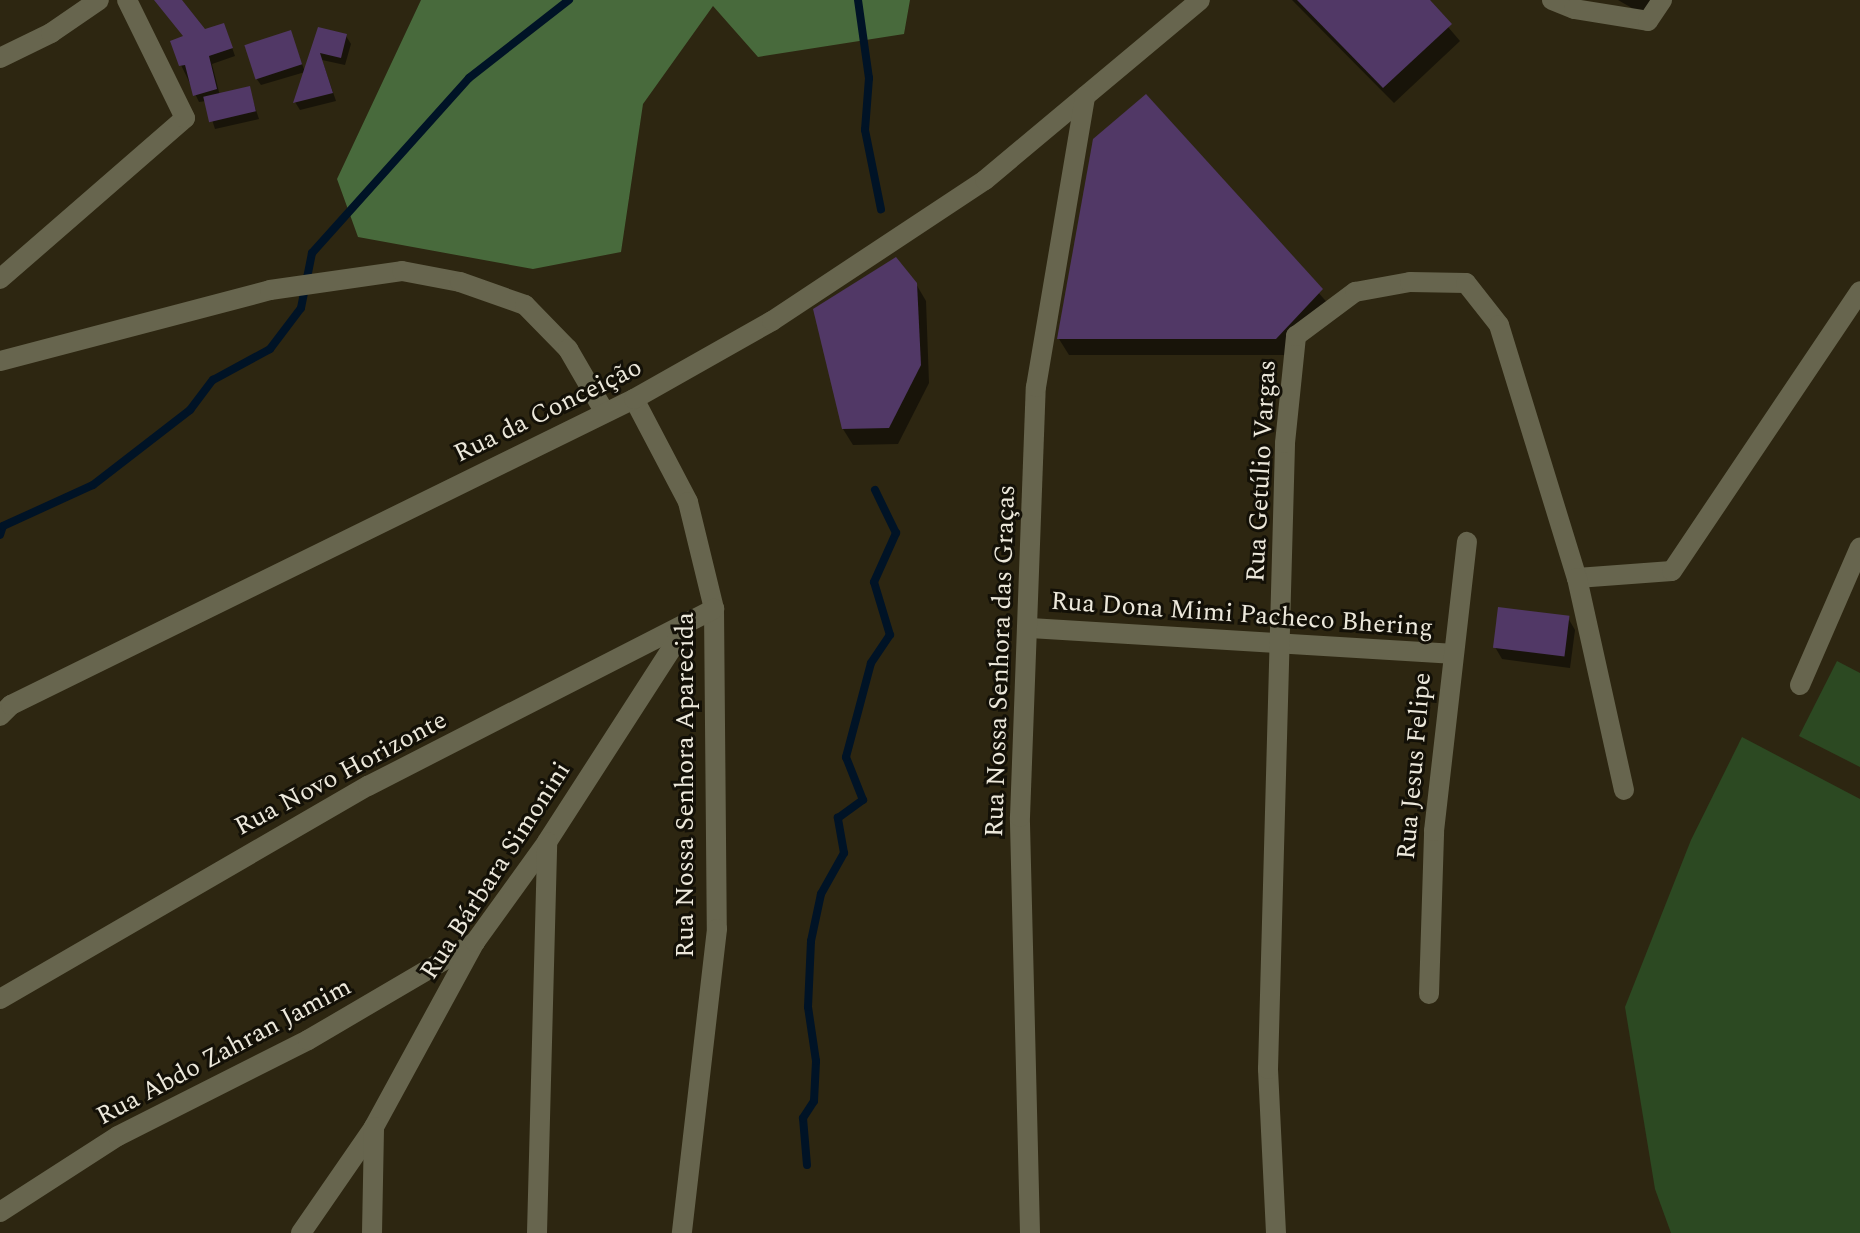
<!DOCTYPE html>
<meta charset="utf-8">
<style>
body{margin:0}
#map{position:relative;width:1860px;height:1233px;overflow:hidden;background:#2d2611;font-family:Spectral,serif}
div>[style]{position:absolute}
.green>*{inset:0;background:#2c4922}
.forest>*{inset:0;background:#486a3c}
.shadow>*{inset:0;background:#0007}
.stream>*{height:8px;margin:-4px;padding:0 4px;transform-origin:4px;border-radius:4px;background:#001326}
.building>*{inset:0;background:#513866;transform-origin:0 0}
.minor>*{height:20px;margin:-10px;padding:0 10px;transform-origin:10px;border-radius:10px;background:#67654e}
span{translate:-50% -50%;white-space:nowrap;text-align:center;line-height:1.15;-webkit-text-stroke:6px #131007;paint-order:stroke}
.street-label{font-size:26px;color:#ece8db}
</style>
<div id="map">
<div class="green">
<i style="clip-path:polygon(1837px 661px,1860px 673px,1860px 767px,1799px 736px)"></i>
<i style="clip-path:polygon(1742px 737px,1860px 799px,1860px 1233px,1671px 1233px,1655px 1189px,1625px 1007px,1691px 840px)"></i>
</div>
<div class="forest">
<i style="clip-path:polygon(421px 0,910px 0,904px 34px,758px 57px,713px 6px,643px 104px,621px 252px,533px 269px,358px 237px,337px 179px)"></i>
</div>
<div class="shadow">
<i style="clip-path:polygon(1292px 0,1425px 0,1460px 41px,1394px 103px)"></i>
<i style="clip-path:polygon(1618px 0,1664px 0,1651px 19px)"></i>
<i style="clip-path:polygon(319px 30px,346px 36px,351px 44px,345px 65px,322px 60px,336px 101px,300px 110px,295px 102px)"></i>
<i style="clip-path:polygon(290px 32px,305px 72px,261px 85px,256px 78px)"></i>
<i style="clip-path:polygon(227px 33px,235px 56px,212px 64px,220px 96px,249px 89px,259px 119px,215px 129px,206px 101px,199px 102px,181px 65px)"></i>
<i style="clip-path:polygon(1146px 96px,1331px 307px,1285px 355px,1069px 355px,1059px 339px)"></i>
<i style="clip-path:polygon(916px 284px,926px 301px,929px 383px,898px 444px,853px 445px,843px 429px)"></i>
<i style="clip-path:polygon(1568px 618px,1575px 630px,1570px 668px,1502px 659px,1495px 647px)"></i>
</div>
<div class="stream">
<i style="left:858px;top:0;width:79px;rotate:82deg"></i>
<i style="left:869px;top:78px;width:52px;rotate:94.4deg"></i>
<i style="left:865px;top:130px;width:81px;rotate:78.6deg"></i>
<i style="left:0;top:535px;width:9px;rotate:-72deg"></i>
<i style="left:3px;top:526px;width:99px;rotate:-24.5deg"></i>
<i style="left:93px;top:485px;width:123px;rotate:-37.7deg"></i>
<i style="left:190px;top:410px;width:38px;rotate:-53deg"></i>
<i style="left:213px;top:380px;width:65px;rotate:-28.5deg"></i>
<i style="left:270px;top:349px;width:51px;rotate:-52.9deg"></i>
<i style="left:301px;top:308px;width:56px;rotate:-78.7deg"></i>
<i style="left:312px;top:253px;width:235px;rotate:-48.1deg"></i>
<i style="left:469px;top:78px;width:127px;rotate:-38deg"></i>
<i style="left:807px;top:1165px;width:47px;rotate:-94.9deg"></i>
<i style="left:803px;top:1118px;width:20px;rotate:-57deg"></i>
<i style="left:814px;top:1101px;width:40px;rotate:-87.1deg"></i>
<i style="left:816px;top:1061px;width:55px;rotate:-98.4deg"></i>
<i style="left:808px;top:1007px;width:66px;rotate:-87.4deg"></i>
<i style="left:811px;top:941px;width:48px;rotate:-78deg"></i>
<i style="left:821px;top:894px;width:47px;rotate:-60.7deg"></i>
<i style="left:844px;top:853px;width:36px;rotate:-100deg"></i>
<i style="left:838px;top:818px;width:31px;rotate:-36deg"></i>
<i style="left:863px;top:800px;width:46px;rotate:-111.6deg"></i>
<i style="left:846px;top:757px;width:97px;rotate:-75.1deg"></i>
<i style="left:871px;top:663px;width:34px;rotate:-56deg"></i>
<i style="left:890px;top:635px;width:55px;rotate:-106.8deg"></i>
<i style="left:874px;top:582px;width:54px;rotate:-65.8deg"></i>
<i style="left:896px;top:533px;width:48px;rotate:-116deg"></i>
</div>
<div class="building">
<i style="clip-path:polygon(154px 0,182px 0,205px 29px,224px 23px,233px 48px,209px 56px,217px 89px,193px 96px,185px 65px,179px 66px,170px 41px,183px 36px)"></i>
<i style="clip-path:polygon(1297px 0,1430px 0,1452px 24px,1383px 88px)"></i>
<i style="clip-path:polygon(318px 27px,347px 34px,341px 58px,320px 53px,333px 93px,293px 103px)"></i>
<i style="left:291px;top:30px;width:36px;height:49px;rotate:72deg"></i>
<i style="left:250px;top:86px;width:26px;height:48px;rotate:77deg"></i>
<i style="clip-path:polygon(1146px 94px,1323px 289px,1276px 339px,1057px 339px,1093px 139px)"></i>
<i style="clip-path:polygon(896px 257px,917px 283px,921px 365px,889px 428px,842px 429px,813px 309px)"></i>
<i style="left:1498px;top:607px;width:72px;height:41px;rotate:7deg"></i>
</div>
<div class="minor">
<i style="left:1552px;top:0;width:24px;rotate:22deg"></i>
<i style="left:1574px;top:9px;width:75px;rotate:9.2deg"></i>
<i style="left:1648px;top:21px;width:25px;rotate:-56deg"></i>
<i style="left:0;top:58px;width:57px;rotate:-26.1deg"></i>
<i style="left:51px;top:33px;width:58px;rotate:-34.5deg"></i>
<i style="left:0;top:279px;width:245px;rotate:-41deg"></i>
<i style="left:185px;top:118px;width:131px;rotate:-116.2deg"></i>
<i style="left:0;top:361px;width:279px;rotate:-14.7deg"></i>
<i style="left:270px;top:290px;width:133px;rotate:-8.2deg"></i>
<i style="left:402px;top:271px;width:59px;rotate:10.7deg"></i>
<i style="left:460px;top:282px;width:69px;rotate:19.5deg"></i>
<i style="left:525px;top:305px;width:62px;rotate:45.7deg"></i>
<i style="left:568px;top:349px;width:72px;rotate:59.9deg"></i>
<i style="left:634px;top:399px;width:116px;rotate:62.3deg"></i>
<i style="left:688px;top:502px;width:110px;rotate:76.3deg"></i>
<i style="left:714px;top:609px;width:320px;rotate:89.5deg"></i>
<i style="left:717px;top:929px;width:306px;rotate:96.6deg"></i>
<i style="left:1577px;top:578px;width:95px;rotate:-4.2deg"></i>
<i style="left:1672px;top:571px;width:337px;rotate:-56.1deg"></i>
<i style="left:1030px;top:628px;width:422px;rotate:3.5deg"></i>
<i style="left:1800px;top:685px;width:150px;rotate:-66.5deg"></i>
<i style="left:0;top:716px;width:16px;rotate:-45deg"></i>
<i style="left:11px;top:705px;width:694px;rotate:-26.16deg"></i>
<i style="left:634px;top:399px;width:159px;rotate:-29.5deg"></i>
<i style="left:772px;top:321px;width:255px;rotate:-33.5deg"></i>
<i style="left:985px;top:180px;width:280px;rotate:-39.9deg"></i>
<i style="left:1429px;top:994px;width:163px;rotate:-88.2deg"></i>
<i style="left:1434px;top:831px;width:291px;rotate:-83.5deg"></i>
<i style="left:0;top:999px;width:425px;rotate:-30.1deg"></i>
<i style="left:368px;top:786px;width:389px;rotate:-27.1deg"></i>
<i style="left:0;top:1212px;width:140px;rotate:-32.8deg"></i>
<i style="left:118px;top:1136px;width:213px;rotate:-26.8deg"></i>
<i style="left:308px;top:1040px;width:194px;rotate:-30.4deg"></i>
<i style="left:301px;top:1233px;width:129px;rotate:-55.4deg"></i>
<i style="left:374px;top:1127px;width:211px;rotate:-61.4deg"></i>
<i style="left:475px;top:942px;width:123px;rotate:-54.2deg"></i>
<i style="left:547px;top:842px;width:262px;rotate:-57.2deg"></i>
<i style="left:372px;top:1233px;width:106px;rotate:-88.9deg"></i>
<i style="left:537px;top:1233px;width:391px;rotate:-88.5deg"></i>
<i style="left:1030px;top:1233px;width:416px;rotate:-91.4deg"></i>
<i style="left:1020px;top:817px;width:430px;rotate:-87.9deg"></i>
<i style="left:1036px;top:387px;width:295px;rotate:-80.4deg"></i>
<i style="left:1276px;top:1233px;width:164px;rotate:-92.8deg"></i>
<i style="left:1268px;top:1069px;width:626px;rotate:-88.44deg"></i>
<i style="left:1285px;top:443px;width:108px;rotate:-84.1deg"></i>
<i style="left:1296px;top:336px;width:74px;rotate:-36.7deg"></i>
<i style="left:1355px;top:292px;width:56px;rotate:-10.3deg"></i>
<i style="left:1410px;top:282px;width:56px;rotate:1deg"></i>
<i style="left:1466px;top:283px;width:53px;rotate:51.8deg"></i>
<i style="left:1499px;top:325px;width:265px;rotate:72.9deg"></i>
<i style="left:1577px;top:578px;width:217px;rotate:77.5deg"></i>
</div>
<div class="street-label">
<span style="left:548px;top:411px;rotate:-26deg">Rua da Conceição</span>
<span style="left:1262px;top:471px;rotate:-87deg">Rua Getúlio Vargas</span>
<span style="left:1242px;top:615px;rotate:4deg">Rua Dona Mimi Pacheco Bhering</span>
<span style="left:1001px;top:661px;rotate:-88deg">Rua Nossa Senhora das Graças</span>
<span style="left:1415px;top:766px;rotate:-85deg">Rua Jesus Felipe</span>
<span style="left:341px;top:774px;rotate:-28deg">Rua Novo Horizonte</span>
<span style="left:686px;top:785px;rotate:-90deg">Rua Nossa Senhora Aparecida</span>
<span style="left:496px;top:871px;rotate:-57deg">Rua Bárbara Simonini</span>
<span style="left:224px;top:1052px;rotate:-28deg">Rua Abdo Zahran Jamim</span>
</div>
</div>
